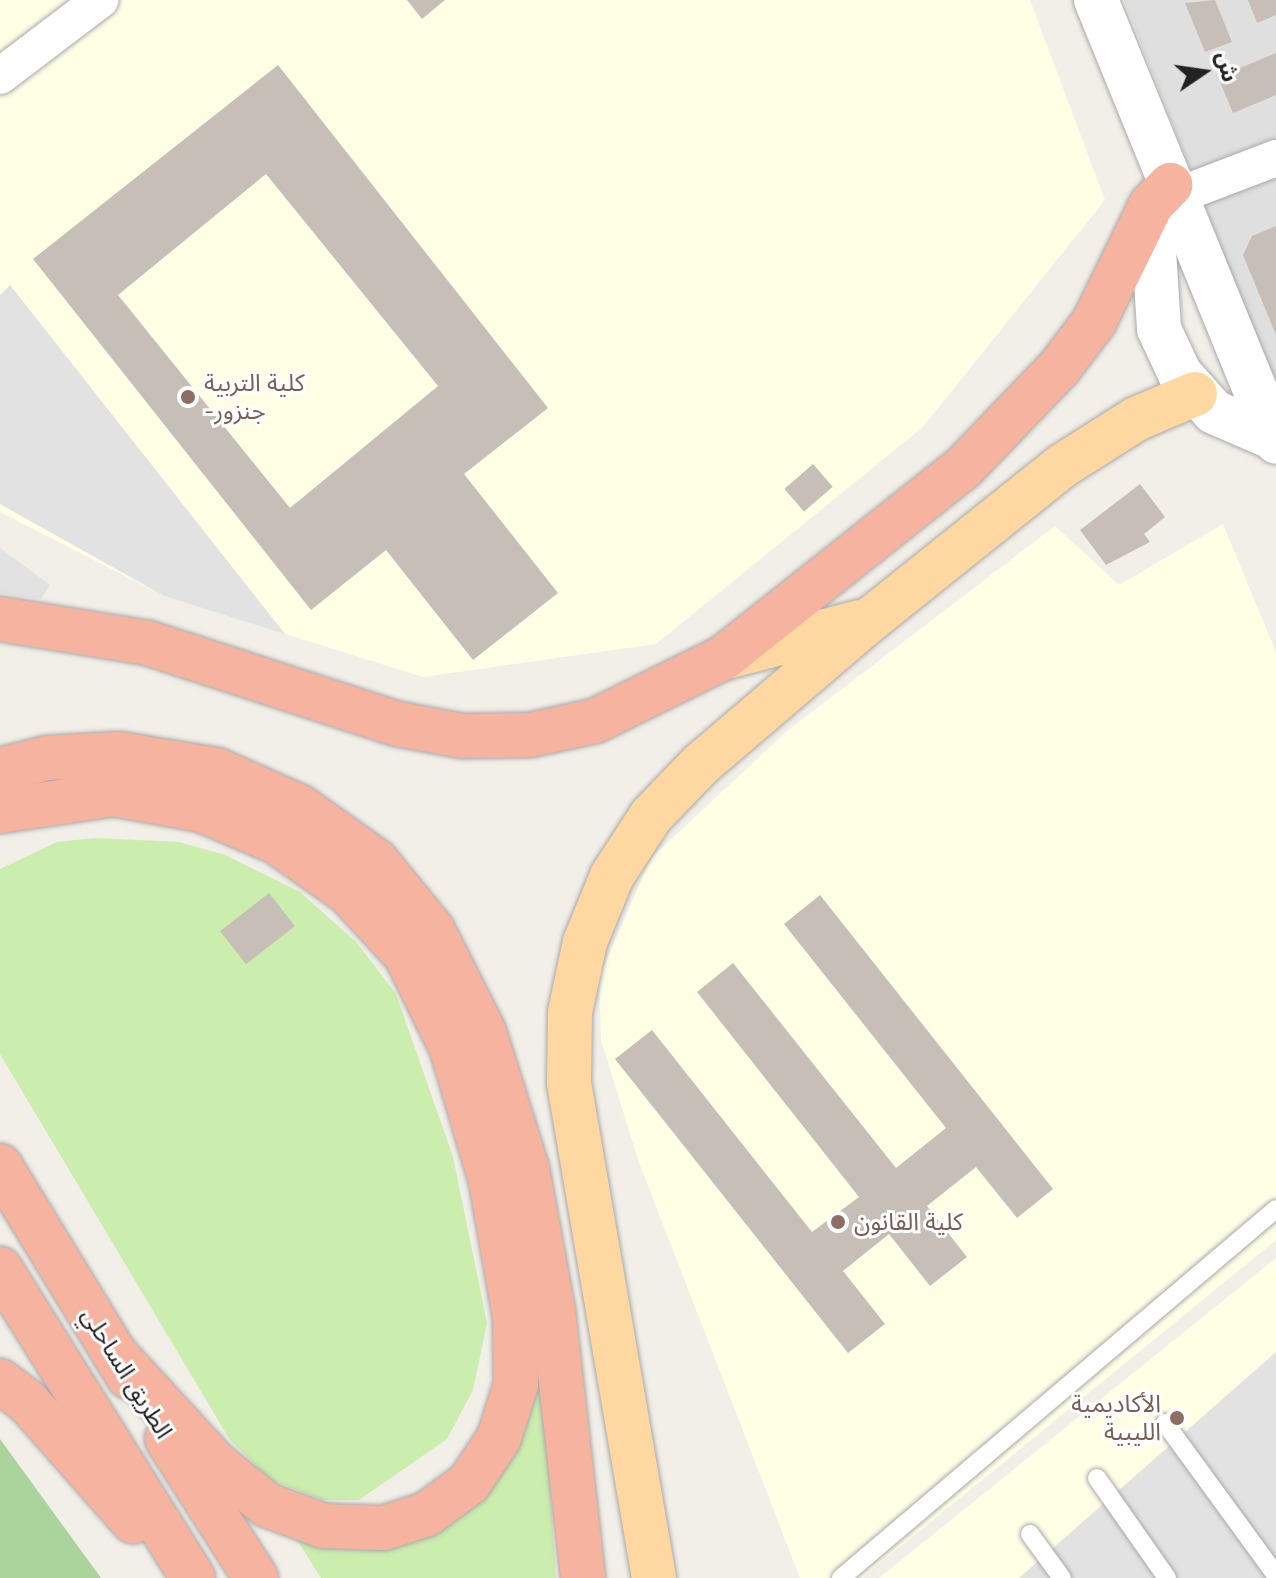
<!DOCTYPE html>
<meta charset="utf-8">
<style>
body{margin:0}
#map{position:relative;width:1276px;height:1578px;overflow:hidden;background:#f2efe8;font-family:Mulish,"Noto Sans Arabic",sans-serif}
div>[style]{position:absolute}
.residential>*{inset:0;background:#e0dfdf}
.education>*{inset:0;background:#feffe5}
.grass>*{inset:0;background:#cbedad}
.forest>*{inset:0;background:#abd39c}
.parking>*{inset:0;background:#e2e2e2}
.building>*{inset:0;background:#c7bfb7;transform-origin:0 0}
.roads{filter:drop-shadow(0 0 2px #a9a9a9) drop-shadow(0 0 2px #a9a9a9)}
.service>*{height:18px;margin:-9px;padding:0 9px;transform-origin:9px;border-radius:9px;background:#fff}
.minor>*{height:36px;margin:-18px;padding:0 18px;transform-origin:18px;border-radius:18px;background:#fff}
.tertiary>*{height:44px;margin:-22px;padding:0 22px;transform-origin:22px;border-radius:22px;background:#fff}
.primary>*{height:44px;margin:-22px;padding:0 22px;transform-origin:22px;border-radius:22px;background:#ffd8a1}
.trunk>*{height:44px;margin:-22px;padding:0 22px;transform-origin:22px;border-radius:22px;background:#f6b39f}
.dots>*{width:22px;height:22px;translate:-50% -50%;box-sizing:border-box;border:4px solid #fff;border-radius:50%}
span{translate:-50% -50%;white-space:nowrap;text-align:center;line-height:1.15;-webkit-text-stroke:6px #fff;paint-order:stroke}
.education-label{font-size:24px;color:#785e54}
.left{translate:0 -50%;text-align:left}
.right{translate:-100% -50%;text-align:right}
.street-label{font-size:24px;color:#222}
.north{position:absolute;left:1164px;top:32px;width:80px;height:80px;-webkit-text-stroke:6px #fff;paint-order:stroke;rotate:77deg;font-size:22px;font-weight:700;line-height:32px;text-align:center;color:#222}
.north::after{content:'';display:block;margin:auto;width:28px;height:36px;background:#222;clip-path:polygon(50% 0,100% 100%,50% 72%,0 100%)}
</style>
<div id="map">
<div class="residential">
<i style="clip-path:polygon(1124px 0,1276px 0,1276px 387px)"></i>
</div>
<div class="education">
<i style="clip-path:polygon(0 0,1030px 0,1105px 200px,923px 427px,656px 644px,423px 677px,164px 596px,0 512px)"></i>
<i style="clip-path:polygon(1223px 524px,1276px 652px,1276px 1240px,862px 1578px,800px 1578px,638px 1160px,601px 1040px,599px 977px,651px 858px,787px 731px,1055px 526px,1119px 585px)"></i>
<i style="clip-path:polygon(1276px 1258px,1276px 1578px,879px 1578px)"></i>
</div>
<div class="grass">
<i style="clip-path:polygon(95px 838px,179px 842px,225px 855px,300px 892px,357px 943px,396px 994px,453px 1157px,487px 1323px,473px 1390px,447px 1439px,359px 1500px,323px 1500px,271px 1480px,230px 1440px,0 1054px,0 869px,57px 842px)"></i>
<i style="clip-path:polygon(541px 1347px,556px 1578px,321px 1578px,295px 1537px,426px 1532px)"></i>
</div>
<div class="forest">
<i style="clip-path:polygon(0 1439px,101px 1578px,0 1578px)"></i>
</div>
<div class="parking">
<i style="clip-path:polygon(10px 285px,285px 634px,164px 596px,0 504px,0 295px)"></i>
<i style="clip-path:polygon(0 548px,50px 585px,41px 599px,0 593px)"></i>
<i style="clip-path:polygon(1276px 1352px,1276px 1578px,1019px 1578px)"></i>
</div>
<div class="building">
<i style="clip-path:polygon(407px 0,445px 0,422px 19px)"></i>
<i style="clip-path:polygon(1215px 0,1232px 42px,1205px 52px,1185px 3px)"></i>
<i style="clip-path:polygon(1248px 0,1276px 0,1276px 15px,1257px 23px)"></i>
<i style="clip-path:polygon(1276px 53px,1276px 95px,1233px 113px,1218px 77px)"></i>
<i style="clip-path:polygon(evenodd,278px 65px,548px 408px,464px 474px,558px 593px,473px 660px,386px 550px,311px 610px,33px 259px,278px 65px,266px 174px,438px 386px,290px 508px,118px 295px,266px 174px)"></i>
<i style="clip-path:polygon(1276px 226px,1276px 335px,1243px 255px,1252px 236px)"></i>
<i style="left:813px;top:464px;width:30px;height:38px;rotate:49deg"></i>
<i style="clip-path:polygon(1140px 484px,1165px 517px,1144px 534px,1150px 542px,1106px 565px,1080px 530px)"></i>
<i style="left:269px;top:893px;width:42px;height:62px;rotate:52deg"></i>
<i style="clip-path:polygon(820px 895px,1053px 1189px,1017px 1218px,976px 1167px,927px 1206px,967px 1257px,930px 1286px,889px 1234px,843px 1271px,885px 1324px,848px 1353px,615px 1059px,652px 1030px,812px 1232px,859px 1197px,697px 992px,733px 963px,896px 1168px,946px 1128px,784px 924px)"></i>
</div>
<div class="roads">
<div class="service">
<i style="left:1165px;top:1423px;width:188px;rotate:53.9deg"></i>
<i style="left:1097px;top:1478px;width:122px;rotate:55deg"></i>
<i style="left:1030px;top:1534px;width:54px;rotate:54deg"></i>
<i style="left:841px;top:1578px;width:570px;rotate:-40.31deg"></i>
</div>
<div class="minor">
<i style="left:0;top:76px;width:126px;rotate:-37.2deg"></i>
<i style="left:1174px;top:197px;width:109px;rotate:-20.9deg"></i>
</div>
<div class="tertiary">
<i style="left:1096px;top:0;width:477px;rotate:67.8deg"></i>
<i style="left:1174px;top:197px;width:19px;rotate:126deg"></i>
<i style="left:1163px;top:212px;width:40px;rotate:103deg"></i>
<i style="left:1154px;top:251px;width:78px;rotate:86.3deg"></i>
<i style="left:1159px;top:329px;width:50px;rotate:65deg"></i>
<i style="left:1180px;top:374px;width:51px;rotate:48.2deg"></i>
<i style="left:1214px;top:412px;width:65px;rotate:23.4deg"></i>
</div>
<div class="primary">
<i style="left:723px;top:658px;width:142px;rotate:-14.7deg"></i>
<i style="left:654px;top:1578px;width:502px;rotate:-99.74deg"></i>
<i style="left:569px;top:1083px;width:71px;rotate:-89.2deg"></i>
<i style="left:570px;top:1012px;width:72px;rotate:-77.9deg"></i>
<i style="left:585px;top:942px;width:71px;rotate:-67.8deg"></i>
<i style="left:612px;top:876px;width:72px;rotate:-57deg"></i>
<i style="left:651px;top:816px;width:71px;rotate:-46.1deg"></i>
<i style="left:700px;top:765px;width:225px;rotate:-40.5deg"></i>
<i style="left:871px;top:619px;width:245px;rotate:-38.7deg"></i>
<i style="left:1062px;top:466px;width:88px;rotate:-32.4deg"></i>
<i style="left:1136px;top:419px;width:64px;rotate:-23deg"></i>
</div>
<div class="trunk">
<i style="left:0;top:619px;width:150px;rotate:9.2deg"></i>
<i style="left:148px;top:643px;width:263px;rotate:18deg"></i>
<i style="left:398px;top:724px;width:66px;rotate:10.5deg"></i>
<i style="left:463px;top:736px;width:67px;rotate:-0.9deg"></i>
<i style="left:530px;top:735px;width:66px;rotate:-12.2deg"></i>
<i style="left:595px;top:721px;width:143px;rotate:-26.2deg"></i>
<i style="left:723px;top:658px;width:306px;rotate:-38.4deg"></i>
<i style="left:963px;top:468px;width:139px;rotate:-46.2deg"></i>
<i style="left:1059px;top:368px;width:58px;rotate:-52.7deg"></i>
<i style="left:1094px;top:322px;width:130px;rotate:-64deg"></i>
<i style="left:1151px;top:205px;width:28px;rotate:-46deg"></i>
<i style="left:0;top:770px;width:49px;rotate:-14.3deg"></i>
<i style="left:47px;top:758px;width:72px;rotate:-3.2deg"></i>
<i style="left:119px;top:754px;width:99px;rotate:9.3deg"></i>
<i style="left:217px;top:770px;width:91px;rotate:24deg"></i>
<i style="left:300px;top:807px;width:93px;rotate:35.4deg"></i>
<i style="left:376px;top:861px;width:90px;rotate:50.8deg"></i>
<i style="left:433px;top:931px;width:113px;rotate:63.2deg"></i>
<i style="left:484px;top:1032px;width:144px;rotate:72.6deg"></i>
<i style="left:527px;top:1169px;width:143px;rotate:79.6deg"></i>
<i style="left:553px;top:1310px;width:270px;rotate:83.6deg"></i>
<i style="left:0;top:811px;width:115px;rotate:-8.5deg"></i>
<i style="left:114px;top:794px;width:89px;rotate:10.3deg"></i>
<i style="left:202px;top:810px;width:82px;rotate:23.1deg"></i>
<i style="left:277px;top:842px;width:88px;rotate:35.3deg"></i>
<i style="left:349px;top:893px;width:84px;rotate:47.4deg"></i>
<i style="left:406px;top:955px;width:105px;rotate:63.9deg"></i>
<i style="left:452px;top:1049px;width:138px;rotate:73.5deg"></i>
<i style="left:491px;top:1181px;width:138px;rotate:80deg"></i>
<i style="left:515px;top:1317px;width:67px;rotate:89.1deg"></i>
<i style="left:516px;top:1384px;width:57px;rotate:107.5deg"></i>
<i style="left:499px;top:1438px;width:54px;rotate:123.7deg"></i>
<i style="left:469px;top:1483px;width:52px;rotate:143.6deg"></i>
<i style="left:427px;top:1514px;width:45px;rotate:162deg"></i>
<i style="left:384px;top:1528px;width:60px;rotate:-178.1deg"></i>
<i style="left:324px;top:1526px;width:61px;rotate:-159.8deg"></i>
<i style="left:267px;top:1505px;width:67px;rotate:-141.1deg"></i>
<i style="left:215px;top:1463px;width:149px;rotate:-132.6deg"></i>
<i style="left:0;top:1166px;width:247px;rotate:58.6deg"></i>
<i style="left:0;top:1269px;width:364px;rotate:58deg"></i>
<i style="left:0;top:1381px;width:35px;rotate:37deg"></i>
<i style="left:28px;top:1402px;width:159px;rotate:48.6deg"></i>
<i style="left:167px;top:1439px;width:165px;rotate:57.4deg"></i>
</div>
</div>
<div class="dots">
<i style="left:188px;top:397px;background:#8d6e63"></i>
<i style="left:838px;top:1222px;background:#8d6e63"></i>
<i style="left:1177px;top:1418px;background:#8d6e63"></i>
</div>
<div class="education-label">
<span class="left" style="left:204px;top:397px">كلية التربية<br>-جنزور</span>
<span class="left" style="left:854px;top:1222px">كلية القانون</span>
<span class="right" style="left:1161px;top:1418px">الأكاديمية<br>الليبية</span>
</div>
<div class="street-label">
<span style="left:127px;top:1373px;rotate:58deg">الطريق الساحلي</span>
</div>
<div class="north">ش</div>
</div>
